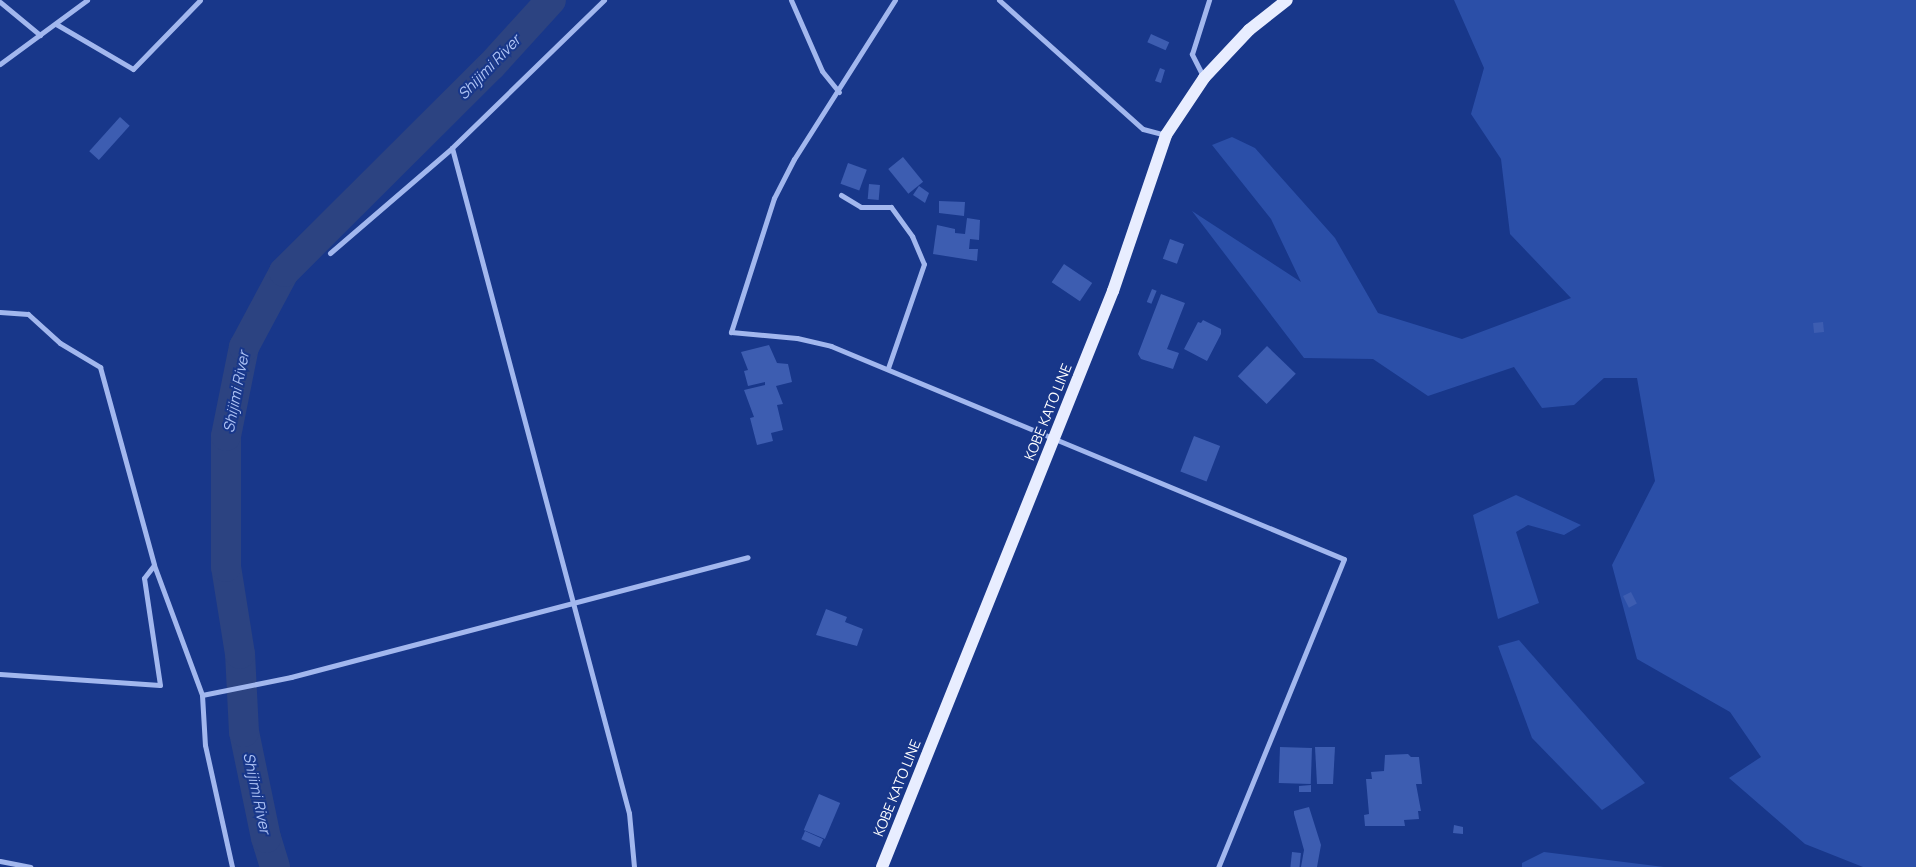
<!DOCTYPE html>
<style>
body{margin:0}
#map{position:relative;width:1916px;height:867px;overflow:hidden;background:#18378a;font-family:Manrope,sans-serif}
div>[style]{position:absolute}
.green>*{inset:0;background:#2b4fa8}
.river>*{height:30px;margin:-15px;padding:0 15px;transform-origin:15px;border-radius:15px;background:#2c4381}
.building>*{inset:0;background:#3d5db1;transform-origin:0 0}
.street>*{height:5px;margin:-2.5px;padding:0 2.5px;transform-origin:2.5px;border-radius:2.5px;background:#a2b7ee}
.primary>*{height:12px;margin:-6px;padding:0 6px;transform-origin:6px;border-radius:6px;background:#e8edff}
span{translate:-50% -50%;white-space:nowrap;text-align:center;line-height:1.15;-webkit-text-stroke:4px #18378a;paint-order:stroke}
.street-label{font-size:14px;color:#fff}
.water-label{font-size:15px;color:#adc2f5;font-style:italic}
</style>
<div id="map">
<div class="green">
<i style="clip-path:polygon(1454px 0,1916px 0,1916px 867px,1863px 867px,1805px 844px,1729px 778px,1761px 757px,1730px 712px,1637px 659px,1612px 565px,1655px 481px,1637px 378px,1604px 378px,1574px 405px,1542px 408px,1514px 367px,1428px 396px,1373px 359px,1304px 358px,1192px 211px,1301px 282px,1271px 219px,1212px 145px,1232px 137px,1255px 148px,1335px 238px,1378px 313px,1462px 339px,1571px 298px,1510px 234px,1501px 159px,1471px 114px,1484px 68px)"></i>
<i style="clip-path:polygon(1516px 495px,1581px 525px,1564px 535px,1528px 525px,1516px 532px,1539px 603px,1498px 619px,1473px 515px)"></i>
<i style="clip-path:polygon(1519px 640px,1645px 783px,1602px 810px,1532px 738px,1498px 646px)"></i>
<i style="clip-path:polygon(1544px 852px,1664px 867px,1522px 867px,1522px 863px)"></i>
</div>
<div class="river">
<i style="left:275px;top:867px;width:30px;rotate:-107deg"></i>
<i style="left:266px;top:838px;width:108px;rotate:-101.7deg"></i>
<i style="left:244px;top:732px;width:78px;rotate:-92.9deg"></i>
<i style="left:240px;top:654px;width:88px;rotate:-99.1deg"></i>
<i style="left:226px;top:567px;width:131px;rotate:-90deg"></i>
<i style="left:226px;top:436px;width:91px;rotate:-78.6deg"></i>
<i style="left:244px;top:347px;width:85px;rotate:-61.9deg"></i>
<i style="left:284px;top:272px;width:292px;rotate:-44.9deg"></i>
<i style="left:491px;top:66px;width:89px;rotate:-47.7deg"></i>
</div>
<div class="building">
<i style="left:1151px;top:34px;width:20px;height:9px;rotate:24deg"></i>
<i style="clip-path:polygon(1160px 68px,1165px 70px,1161px 83px,1155px 81px)"></i>
<i style="left:120px;top:117px;width:13px;height:46px;rotate:42deg"></i>
<i style="left:903px;top:157px;width:32px;height:19px;rotate:51deg"></i>
<i style="left:848px;top:163px;width:20px;height:22px;rotate:20deg"></i>
<i style="left:869px;top:184px;width:11px;height:15px;rotate:5deg"></i>
<i style="clip-path:polygon(919px 186px,929px 193px,925px 203px,913px 195px)"></i>
<i style="clip-path:polygon(939px 201px,965px 202px,964px 216px,939px 213px)"></i>
<i style="clip-path:polygon(967px 218px,980px 220px,979px 240px,970px 239px,969px 249px,978px 249px,977px 261px,933px 254px,937px 225px,955px 229px,955px 233px,965px 234px)"></i>
<i style="left:1170px;top:239px;width:15px;height:21px;rotate:20deg"></i>
<i style="left:1064px;top:264px;width:34px;height:22px;rotate:34deg"></i>
<i style="left:1152px;top:289px;width:5px;height:14px;rotate:22deg"></i>
<i style="clip-path:polygon(1161px 294px,1185px 303px,1167px 349px,1179px 353px,1173px 369px,1141px 359px,1138px 354px)"></i>
<i style="clip-path:polygon(1203px 320px,1221px 329px,1221px 334px,1207px 361px,1184px 349px,1198px 322px,1201px 323px)"></i>
<i style="left:1823px;top:322px;width:10px;height:10px;rotate:84deg"></i>
<i style="clip-path:polygon(769px 345px,777px 363px,788px 364px,792px 382px,776px 386px,783px 404px,777px 405px,783px 430px,771px 433px,773px 441px,757px 445px,750px 418px,754px 417px,744px 390px,765px 385px,765px 382px,748px 386px,744px 371px,748px 370px,741px 352px)"></i>
<i style="left:1267px;top:346px;width:40px;height:42px;rotate:44deg"></i>
<i style="left:1194px;top:436px;width:28px;height:38px;rotate:21deg"></i>
<i style="left:1631px;top:592px;width:13px;height:9px;rotate:63deg"></i>
<i style="clip-path:polygon(826px 609px,847px 617px,845px 622px,863px 629px,857px 646px,816px 635px)"></i>
<i style="left:1280px;top:747px;width:32px;height:36px;rotate:2deg"></i>
<i style="clip-path:polygon(1315px 747px,1335px 747px,1333px 784px,1317px 784px)"></i>
<i style="clip-path:polygon(1408px 754px,1411px 757px,1419px 757px,1422px 784px,1416px 784px,1421px 811px,1418px 811px,1419px 819px,1404px 820px,1405px 826px,1365px 826px,1364px 815px,1369px 814px,1366px 779px,1372px 779px,1371px 772px,1384px 771px,1385px 755px)"></i>
<i style="clip-path:polygon(1311px 785px,1311px 792px,1299px 792px,1299px 786px)"></i>
<i style="left:819px;top:794px;width:23px;height:39px;rotate:23deg"></i>
<i style="clip-path:polygon(1309px 807px,1321px 845px,1317px 867px,1301px 867px,1304px 850px,1294px 814px,1294px 811px)"></i>
<i style="clip-path:polygon(1454px 825px,1463px 827px,1463px 834px,1453px 833px)"></i>
<i style="left:805px;top:831px;width:20px;height:9px;rotate:24deg"></i>
<i style="left:1292px;top:852px;width:9px;height:15px;rotate:6deg"></i>
</div>
<div class="street">
<i style="left:604px;top:0;width:212px;rotate:135.8deg"></i>
<i style="left:452px;top:148px;width:688px;rotate:75.1deg"></i>
<i style="left:629px;top:813px;width:54px;rotate:84.7deg"></i>
<i style="left:791px;top:0;width:77px;rotate:66.4deg"></i>
<i style="left:822px;top:71px;width:27px;rotate:51deg"></i>
<i style="left:895px;top:0;width:188px;rotate:122.4deg"></i>
<i style="left:794px;top:159px;width:44px;rotate:117.1deg"></i>
<i style="left:774px;top:198px;width:141px;rotate:107.8deg"></i>
<i style="left:731px;top:332px;width:66px;rotate:5.2deg"></i>
<i style="left:797px;top:338px;width:35px;rotate:13deg"></i>
<i style="left:831px;top:346px;width:555px;rotate:22.55deg"></i>
<i style="left:1344px;top:559px;width:333px;rotate:112.2deg"></i>
<i style="left:999px;top:0;width:193px;rotate:41.9deg"></i>
<i style="left:1143px;top:129px;width:23px;rotate:15deg"></i>
<i style="left:0;top:2px;width:52px;rotate:39.5deg"></i>
<i style="left:56px;top:24px;width:89px;rotate:30.3deg"></i>
<i style="left:133px;top:69px;width:96px;rotate:-45.8deg"></i>
<i style="left:0;top:64px;width:108px;rotate:-36.3deg"></i>
<i style="left:1204px;top:78px;width:27px;rotate:-117deg"></i>
<i style="left:1192px;top:54px;width:57px;rotate:-72.5deg"></i>
<i style="left:841px;top:195px;width:23px;rotate:31deg"></i>
<i style="left:861px;top:207px;width:30px"></i>
<i style="left:891px;top:207px;width:36px;rotate:54deg"></i>
<i style="left:912px;top:236px;width:30px;rotate:67deg"></i>
<i style="left:924px;top:264px;width:110px;rotate:109.1deg"></i>
<i style="left:330px;top:253px;width:161px;rotate:-40.7deg"></i>
<i style="left:0;top:312px;width:28px;rotate:4deg"></i>
<i style="left:28px;top:314px;width:43px;rotate:42.2deg"></i>
<i style="left:60px;top:343px;width:47px;rotate:31deg"></i>
<i style="left:100px;top:367px;width:205px;rotate:74.7deg"></i>
<i style="left:154px;top:565px;width:139px;rotate:69.7deg"></i>
<i style="left:202px;top:695px;width:50px;rotate:86.6deg"></i>
<i style="left:205px;top:745px;width:125px;rotate:77.5deg"></i>
<i style="left:0;top:674px;width:160px;rotate:3.9deg"></i>
<i style="left:160px;top:685px;width:108px;rotate:-98.5deg"></i>
<i style="left:144px;top:578px;width:16px;rotate:-52deg"></i>
<i style="left:202px;top:695px;width:91px;rotate:-11.4deg"></i>
<i style="left:291px;top:677px;width:472px;rotate:-14.7deg"></i>
<i style="left:0;top:861px;width:31px;rotate:11deg"></i>
</div>
<div class="primary">
<i style="left:882px;top:867px;width:621px;rotate:-68.15deg"></i>
<i style="left:1113px;top:291px;width:165px;rotate:-71.2deg"></i>
<i style="left:1166px;top:135px;width:69px;rotate:-56.3deg"></i>
<i style="left:1204px;top:78px;width:66px;rotate:-46.8deg"></i>
<i style="left:1249px;top:30px;width:48px;rotate:-38.3deg"></i>
</div>
<div class="street-label">
<span style="left:1048px;top:412px;rotate:-68deg">KOBE KATO LINE</span>
<span style="left:897px;top:788px;rotate:-68deg">KOBE KATO LINE</span>
</div>
<div class="water-label">
<span style="left:489px;top:67px;rotate:-46deg">Shijimi River</span>
<span style="left:236px;top:392px;rotate:-79deg">Shijimi River</span>
<span style="left:257px;top:793px;rotate:78deg">Shijimi River</span>
</div>
</div>
